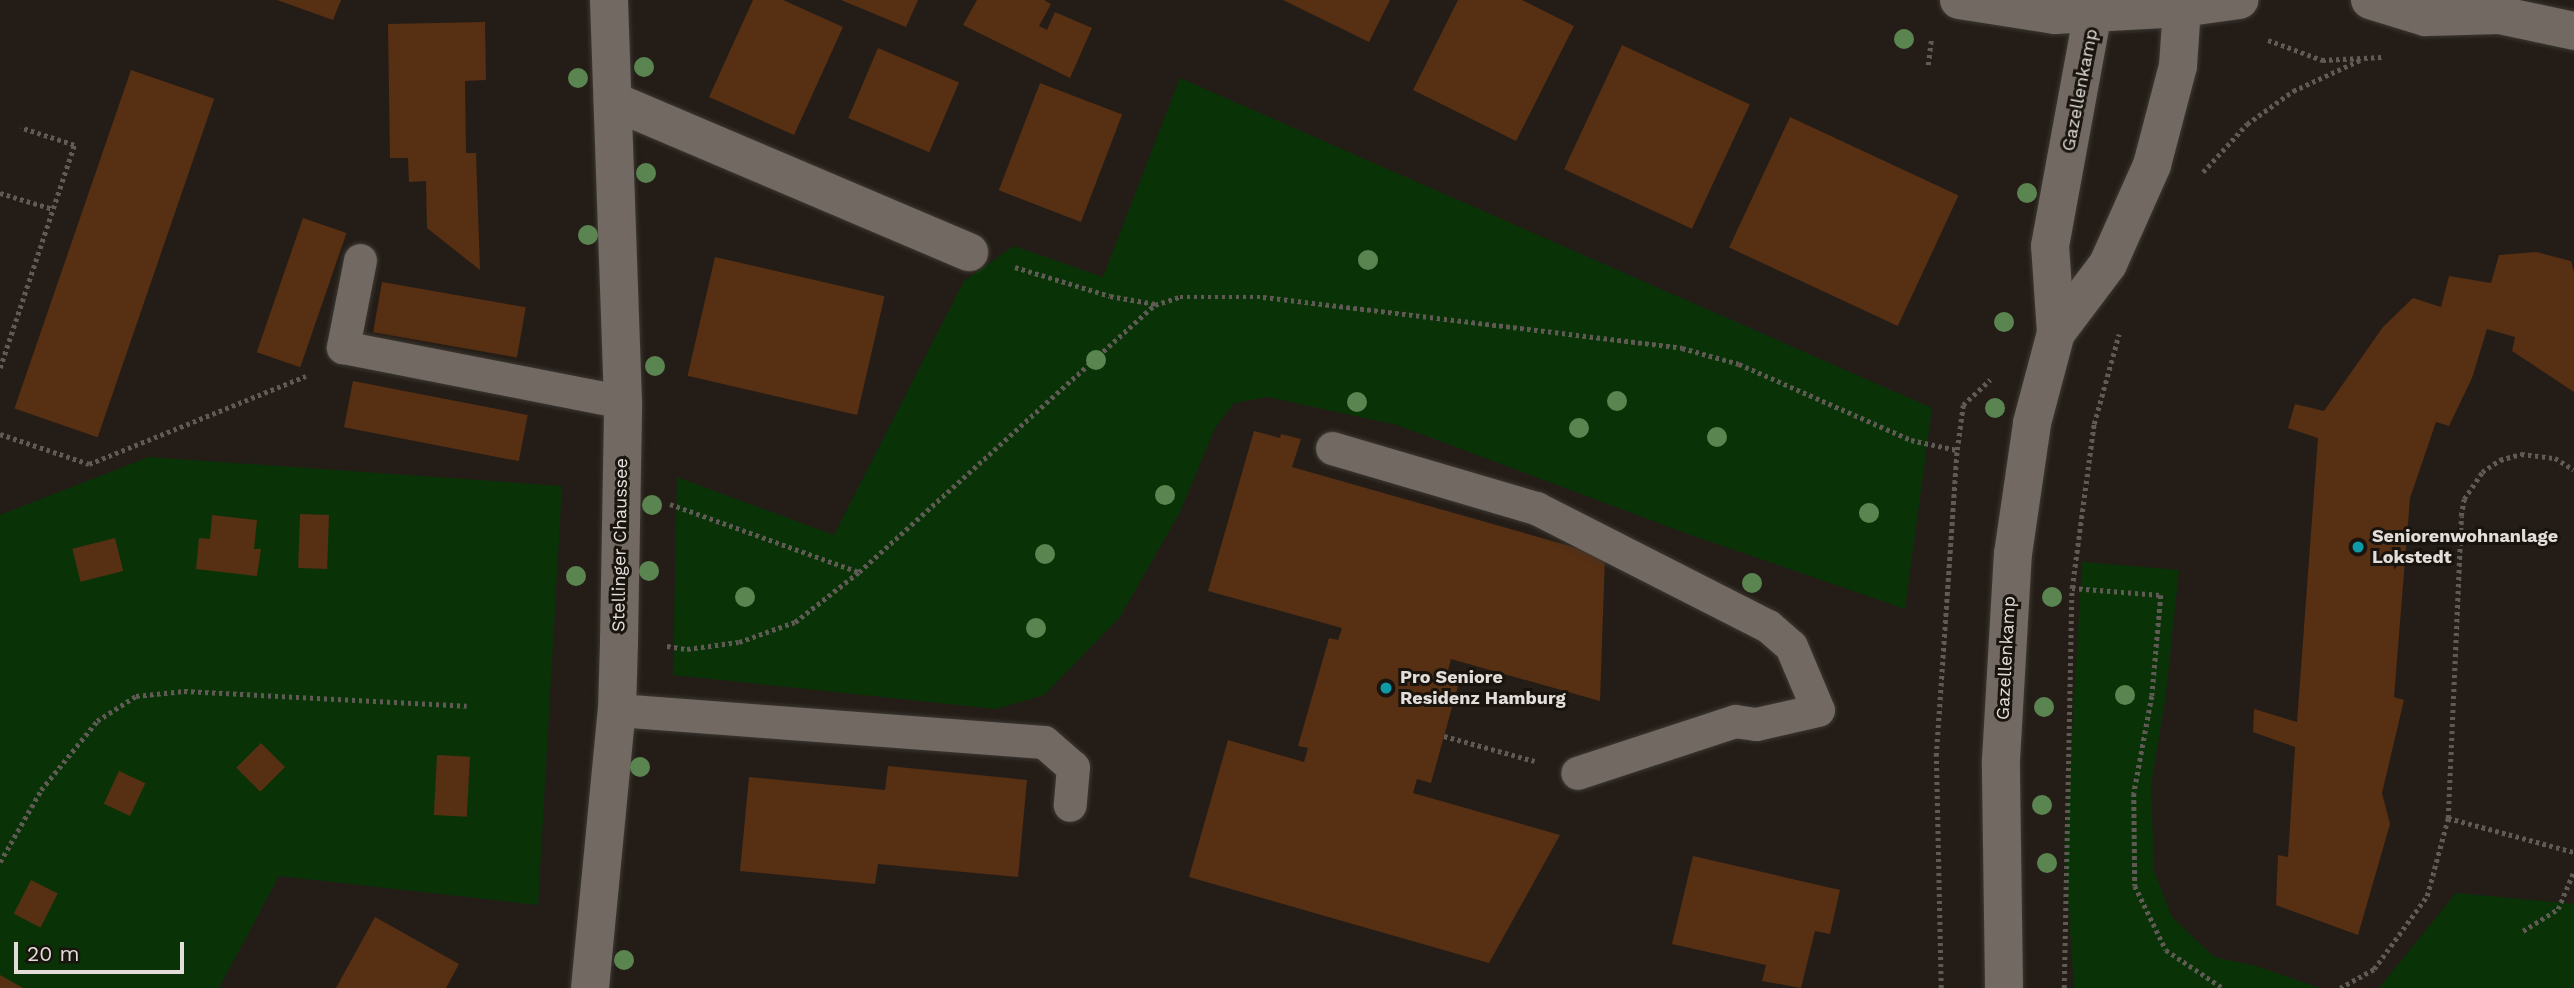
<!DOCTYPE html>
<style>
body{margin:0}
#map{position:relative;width:2574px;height:988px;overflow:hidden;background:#241d17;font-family:"Work Sans",sans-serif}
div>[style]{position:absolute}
.green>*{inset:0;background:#093306}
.building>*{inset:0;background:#572f12;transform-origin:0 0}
.path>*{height:4.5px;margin-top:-2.25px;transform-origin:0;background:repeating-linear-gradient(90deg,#605a55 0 3.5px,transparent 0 7px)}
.roads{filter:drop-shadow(0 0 2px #3c3733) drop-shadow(0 0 2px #3c3733)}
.service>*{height:33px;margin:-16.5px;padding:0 16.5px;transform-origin:16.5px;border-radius:16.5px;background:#716962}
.minor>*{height:38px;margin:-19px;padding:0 19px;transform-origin:19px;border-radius:19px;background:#716962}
.tertiary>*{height:38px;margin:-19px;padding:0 19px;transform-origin:19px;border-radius:19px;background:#716962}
.secondary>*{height:38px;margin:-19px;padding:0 19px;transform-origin:19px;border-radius:19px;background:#716962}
.trees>*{width:20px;height:20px;margin:-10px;border-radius:50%;background:#5a8550}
.dots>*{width:19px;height:19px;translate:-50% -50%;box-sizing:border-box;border:4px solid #1a140e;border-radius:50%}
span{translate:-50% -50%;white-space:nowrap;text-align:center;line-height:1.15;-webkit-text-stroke:6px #1a140e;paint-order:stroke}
.street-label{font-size:18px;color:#e3deda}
.poi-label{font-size:18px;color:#e3deda;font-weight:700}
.left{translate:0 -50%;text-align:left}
.scale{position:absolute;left:14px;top:942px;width:170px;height:32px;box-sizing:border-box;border:4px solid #e3deda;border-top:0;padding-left:9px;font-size:21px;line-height:24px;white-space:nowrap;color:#e3deda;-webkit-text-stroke:5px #1a140e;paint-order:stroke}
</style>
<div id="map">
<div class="green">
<i style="clip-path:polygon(1180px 78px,1932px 408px,1905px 609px,1688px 534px,1397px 425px,1268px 397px,1234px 403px,1215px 428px,1180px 512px,1120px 617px,1044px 695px,996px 709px,673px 675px,677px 477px,834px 535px,964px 281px,1014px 246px,1103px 277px)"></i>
<i style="clip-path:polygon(149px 457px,562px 486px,538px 905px,279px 876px,219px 988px,0 988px,0 515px)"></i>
<i style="clip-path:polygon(2082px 562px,2179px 570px,2166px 694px,2151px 785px,2154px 871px,2172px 917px,2214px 957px,2256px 966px,2320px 988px,2074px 988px,2065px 855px)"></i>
<i style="clip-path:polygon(2456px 893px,2574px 904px,2574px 988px,2379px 988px)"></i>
</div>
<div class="building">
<i style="clip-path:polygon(277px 0,341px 0,333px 20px)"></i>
<i style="clip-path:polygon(753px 0,783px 0,843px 27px,794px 135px,709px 97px)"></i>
<i style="clip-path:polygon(841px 0,918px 0,906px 27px)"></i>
<i style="clip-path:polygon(977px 0,1044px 0,1051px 4px,1039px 26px,1047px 30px,1055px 12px,1092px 28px,1070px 78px,963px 25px)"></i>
<i style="clip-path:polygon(1283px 0,1390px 0,1369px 42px)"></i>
<i style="clip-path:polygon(1458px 0,1522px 0,1574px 26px,1516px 141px,1413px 90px)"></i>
<i style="clip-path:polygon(485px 22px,486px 80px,465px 81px,466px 153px,476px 153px,480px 270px,427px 228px,426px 181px,409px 182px,408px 158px,390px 158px,388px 24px)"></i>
<i style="left:1622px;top:45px;width:141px;height:137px;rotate:25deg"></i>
<i style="left:878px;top:48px;width:88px;height:76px;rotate:23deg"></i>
<i style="left:131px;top:70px;width:88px;height:358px;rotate:19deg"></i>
<i style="left:1040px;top:83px;width:88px;height:115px;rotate:21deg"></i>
<i style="left:1790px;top:117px;width:186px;height:144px;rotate:25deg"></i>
<i style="left:303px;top:218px;width:46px;height:142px;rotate:19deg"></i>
<i style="clip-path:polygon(2536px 252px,2571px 261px,2574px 272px,2574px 392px,2512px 351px,2515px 337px,2487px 329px,2472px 378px,2449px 426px,2436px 422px,2410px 498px,2394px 697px,2404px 700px,2382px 793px,2390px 824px,2358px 935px,2276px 905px,2278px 855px,2288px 857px,2295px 747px,2253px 732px,2254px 709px,2297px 722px,2318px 438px,2288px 428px,2295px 404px,2324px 411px,2383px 327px,2413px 298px,2441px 307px,2449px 276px,2491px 283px,2499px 255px)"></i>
<i style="left:715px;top:257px;width:174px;height:122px;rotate:13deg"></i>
<i style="left:382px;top:282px;width:146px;height:51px;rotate:10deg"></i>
<i style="left:353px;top:381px;width:178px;height:47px;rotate:11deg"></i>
<i style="clip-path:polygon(1254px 431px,1280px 438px,1281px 434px,1301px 439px,1292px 467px,1605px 556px,1600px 701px,1451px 659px,1448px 671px,1461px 675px,1431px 783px,1417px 779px,1413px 793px,1560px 835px,1489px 963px,1189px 877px,1228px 740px,1304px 762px,1308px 748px,1298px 746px,1329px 638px,1338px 640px,1342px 628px,1208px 591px)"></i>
<i style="left:300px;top:514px;width:29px;height:54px;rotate:2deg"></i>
<i style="clip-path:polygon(212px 515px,257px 520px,254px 549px,261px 549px,257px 576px,196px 569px,199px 538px,210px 539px)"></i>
<i style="left:115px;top:538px;width:34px;height:44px;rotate:76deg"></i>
<i style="left:261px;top:743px;width:34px;height:35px;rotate:45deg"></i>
<i style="left:437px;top:755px;width:33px;height:60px;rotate:3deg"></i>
<i style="clip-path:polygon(888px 766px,1027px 780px,1018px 877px,878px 864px,875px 884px,740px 871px,749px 777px,885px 790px)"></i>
<i style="left:119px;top:771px;width:29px;height:36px;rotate:25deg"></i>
<i style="clip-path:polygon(1693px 856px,1840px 890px,1830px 934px,1815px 931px,1801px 988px,1762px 981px,1766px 965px,1672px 944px)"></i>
<i style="left:31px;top:880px;width:30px;height:38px;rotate:27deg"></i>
<i style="clip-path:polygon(375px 917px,459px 964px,446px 988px,336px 988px)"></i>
<i style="clip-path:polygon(0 975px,23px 988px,0 988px)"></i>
</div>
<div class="path">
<i style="left:2268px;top:40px;width:58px;rotate:20.3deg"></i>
<i style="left:2322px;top:60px;width:60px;rotate:-2.9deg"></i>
<i style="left:1928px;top:65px;width:26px;rotate:-83deg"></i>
<i style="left:2203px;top:172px;width:65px;rotate:-47.5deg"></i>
<i style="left:2247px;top:124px;width:57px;rotate:-35.7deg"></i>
<i style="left:2293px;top:91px;width:74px;rotate:-24.8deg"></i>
<i style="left:0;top:193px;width:55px;rotate:16.8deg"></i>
<i style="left:1015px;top:267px;width:99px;rotate:17deg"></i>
<i style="left:1110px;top:296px;width:46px;rotate:10.1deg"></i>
<i style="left:0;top:368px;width:235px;rotate:-71.6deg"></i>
<i style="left:74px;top:145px;width:56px;rotate:-162.2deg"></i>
<i style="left:0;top:434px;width:94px;rotate:18.6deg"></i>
<i style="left:89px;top:464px;width:234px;rotate:-22.1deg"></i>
<i style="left:670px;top:504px;width:201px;rotate:19.8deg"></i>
<i style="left:2072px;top:588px;width:89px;rotate:4.5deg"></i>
<i style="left:2161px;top:595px;width:101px;rotate:95.1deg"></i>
<i style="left:2152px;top:696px;width:99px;rotate:100.5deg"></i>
<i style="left:2134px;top:793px;width:93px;rotate:89.4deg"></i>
<i style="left:2135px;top:886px;width:71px;rotate:64.2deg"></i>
<i style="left:2166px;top:950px;width:69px;rotate:33.7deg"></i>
<i style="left:667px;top:646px;width:20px;rotate:9deg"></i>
<i style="left:687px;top:649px;width:52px;rotate:-7.7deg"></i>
<i style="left:739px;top:642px;width:59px;rotate:-19.7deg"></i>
<i style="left:795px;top:622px;width:81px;rotate:-38deg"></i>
<i style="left:859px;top:572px;width:399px;rotate:-42.1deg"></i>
<i style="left:1155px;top:305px;width:26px;rotate:-18deg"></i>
<i style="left:1180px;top:297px;width:83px"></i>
<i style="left:1263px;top:297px;width:422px;rotate:6.9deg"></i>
<i style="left:1682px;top:348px;width:59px;rotate:15.7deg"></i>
<i style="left:1739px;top:364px;width:188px;rotate:23.8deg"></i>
<i style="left:1911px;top:440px;width:47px;rotate:12.3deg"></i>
<i style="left:1444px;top:736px;width:94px;rotate:15.4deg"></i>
<i style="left:2448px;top:818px;width:131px;rotate:15.1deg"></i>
<i style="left:0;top:862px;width:83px;rotate:-60.3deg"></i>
<i style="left:41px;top:790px;width:89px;rotate:-50.9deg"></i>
<i style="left:97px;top:721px;width:46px;rotate:-32.7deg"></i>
<i style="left:136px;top:696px;width:48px;rotate:-5.9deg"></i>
<i style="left:184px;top:691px;width:283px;rotate:3deg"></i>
<i style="left:2523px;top:931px;width:41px;rotate:-32.2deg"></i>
<i style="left:2558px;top:909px;width:41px;rotate:-67.2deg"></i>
<i style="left:1941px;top:988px;width:232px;rotate:-91.2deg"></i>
<i style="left:1936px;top:756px;width:307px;rotate:-86.1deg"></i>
<i style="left:1957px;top:450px;width:45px;rotate:-82.4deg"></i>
<i style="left:1963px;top:405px;width:37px;rotate:-43deg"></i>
<i style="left:2064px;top:988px;width:400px;rotate:-88.9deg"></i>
<i style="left:2072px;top:588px;width:165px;rotate:-82.4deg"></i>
<i style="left:2094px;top:424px;width:93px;rotate:-74.5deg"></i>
<i style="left:2340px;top:988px;width:39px;rotate:-29deg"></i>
<i style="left:2374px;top:969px;width:90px;rotate:-54deg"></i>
<i style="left:2427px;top:896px;width:81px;rotate:-74.9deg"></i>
<i style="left:2448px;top:818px;width:302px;rotate:-87.5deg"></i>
<i style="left:2461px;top:516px;width:17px;rotate:-80deg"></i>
<i style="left:2464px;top:499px;width:32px;rotate:-56deg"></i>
<i style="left:2482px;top:472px;width:22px;rotate:-34deg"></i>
<i style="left:2500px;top:460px;width:22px;rotate:-16deg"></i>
<i style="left:2521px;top:454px;width:34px;rotate:7deg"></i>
<i style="left:2555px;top:458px;width:22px;rotate:32deg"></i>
</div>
<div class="roads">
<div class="service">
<i style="left:360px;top:260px;width:89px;rotate:101.1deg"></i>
<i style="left:343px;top:347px;width:285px;rotate:11.1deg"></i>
<i style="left:1332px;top:448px;width:213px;rotate:16.4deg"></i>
<i style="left:1536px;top:508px;width:260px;rotate:27deg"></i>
<i style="left:1768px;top:626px;width:30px;rotate:41deg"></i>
<i style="left:1791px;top:646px;width:69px;rotate:67.1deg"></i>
<i style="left:1818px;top:710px;width:64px;rotate:167.3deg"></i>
<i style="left:1756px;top:724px;width:21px;rotate:-172deg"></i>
<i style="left:1735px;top:721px;width:166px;rotate:161.8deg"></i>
<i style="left:617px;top:710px;width:428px;rotate:4.3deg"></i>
<i style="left:1044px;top:742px;width:38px;rotate:41deg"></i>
<i style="left:1073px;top:767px;width:38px;rotate:95deg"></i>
</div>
<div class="minor">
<i style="left:613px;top:101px;width:387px;rotate:23deg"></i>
<i style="left:590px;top:988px;width:279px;rotate:-84.5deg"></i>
<i style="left:617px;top:710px;width:69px;rotate:-88.3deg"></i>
<i style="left:619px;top:641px;width:239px;rotate:-89deg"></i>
<i style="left:623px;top:402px;width:402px;rotate:-92deg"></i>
</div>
<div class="tertiary">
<i style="left:2056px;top:333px;width:86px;rotate:-53deg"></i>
<i style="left:2108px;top:264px;width:108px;rotate:-66deg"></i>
<i style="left:2152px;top:165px;width:102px;rotate:-75.3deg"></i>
<i style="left:2178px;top:66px;width:58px;rotate:-86.1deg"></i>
<i style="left:2182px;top:8px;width:12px;rotate:-138deg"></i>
<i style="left:2004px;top:988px;width:228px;rotate:-90.8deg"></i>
<i style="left:2001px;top:760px;width:206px;rotate:-86.7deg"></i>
<i style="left:2013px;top:554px;width:132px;rotate:-81.7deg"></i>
<i style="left:2032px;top:423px;width:93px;rotate:-75.1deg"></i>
<i style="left:2056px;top:333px;width:87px;rotate:-93.9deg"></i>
<i style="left:2050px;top:246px;width:250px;rotate:-79.6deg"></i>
</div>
<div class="secondary">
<i style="left:1959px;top:0;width:97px;rotate:8.9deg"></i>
<i style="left:2055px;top:15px;width:127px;rotate:-3.2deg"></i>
<i style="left:2182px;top:8px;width:58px;rotate:-8deg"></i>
<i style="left:2370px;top:0;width:58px;rotate:17.2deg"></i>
<i style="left:2425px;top:17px;width:74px;rotate:-1.5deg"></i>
<i style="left:2499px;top:15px;width:77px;rotate:12deg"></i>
</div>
</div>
<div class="trees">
<i style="left:1904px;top:39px"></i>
<i style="left:644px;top:67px"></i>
<i style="left:578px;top:78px"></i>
<i style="left:646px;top:173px"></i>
<i style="left:2027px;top:193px"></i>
<i style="left:588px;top:235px"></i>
<i style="left:1368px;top:260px"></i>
<i style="left:2004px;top:322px"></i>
<i style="left:1096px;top:360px"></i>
<i style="left:655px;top:366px"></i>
<i style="left:1617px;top:401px"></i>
<i style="left:1357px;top:402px"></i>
<i style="left:1995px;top:408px"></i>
<i style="left:1579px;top:428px"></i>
<i style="left:1717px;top:437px"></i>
<i style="left:1165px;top:495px"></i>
<i style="left:652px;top:505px"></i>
<i style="left:1869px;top:513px"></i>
<i style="left:1045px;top:554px"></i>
<i style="left:649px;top:571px"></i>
<i style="left:576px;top:576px"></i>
<i style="left:1752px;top:583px"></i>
<i style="left:745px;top:597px"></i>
<i style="left:2052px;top:597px"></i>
<i style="left:1036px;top:628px"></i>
<i style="left:2125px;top:695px"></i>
<i style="left:2044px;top:707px"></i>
<i style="left:640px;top:767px"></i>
<i style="left:2042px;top:805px"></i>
<i style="left:2047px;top:863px"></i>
<i style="left:624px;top:960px"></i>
</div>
<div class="dots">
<i style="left:2358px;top:547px;background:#0f9aa8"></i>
<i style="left:1386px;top:688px;background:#0f9aa8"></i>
</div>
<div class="street-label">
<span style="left:2080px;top:90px;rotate:-79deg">Gazellenkamp</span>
<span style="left:620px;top:545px;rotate:-89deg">Stellinger Chaussee</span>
<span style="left:2006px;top:658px;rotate:-87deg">Gazellenkamp</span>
</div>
<div class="poi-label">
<span class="left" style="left:2372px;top:547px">Seniorenwohnanlage<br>Lokstedt</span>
<span class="left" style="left:1400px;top:688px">Pro Seniore<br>Residenz Hamburg</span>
</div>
<div class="scale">20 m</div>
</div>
